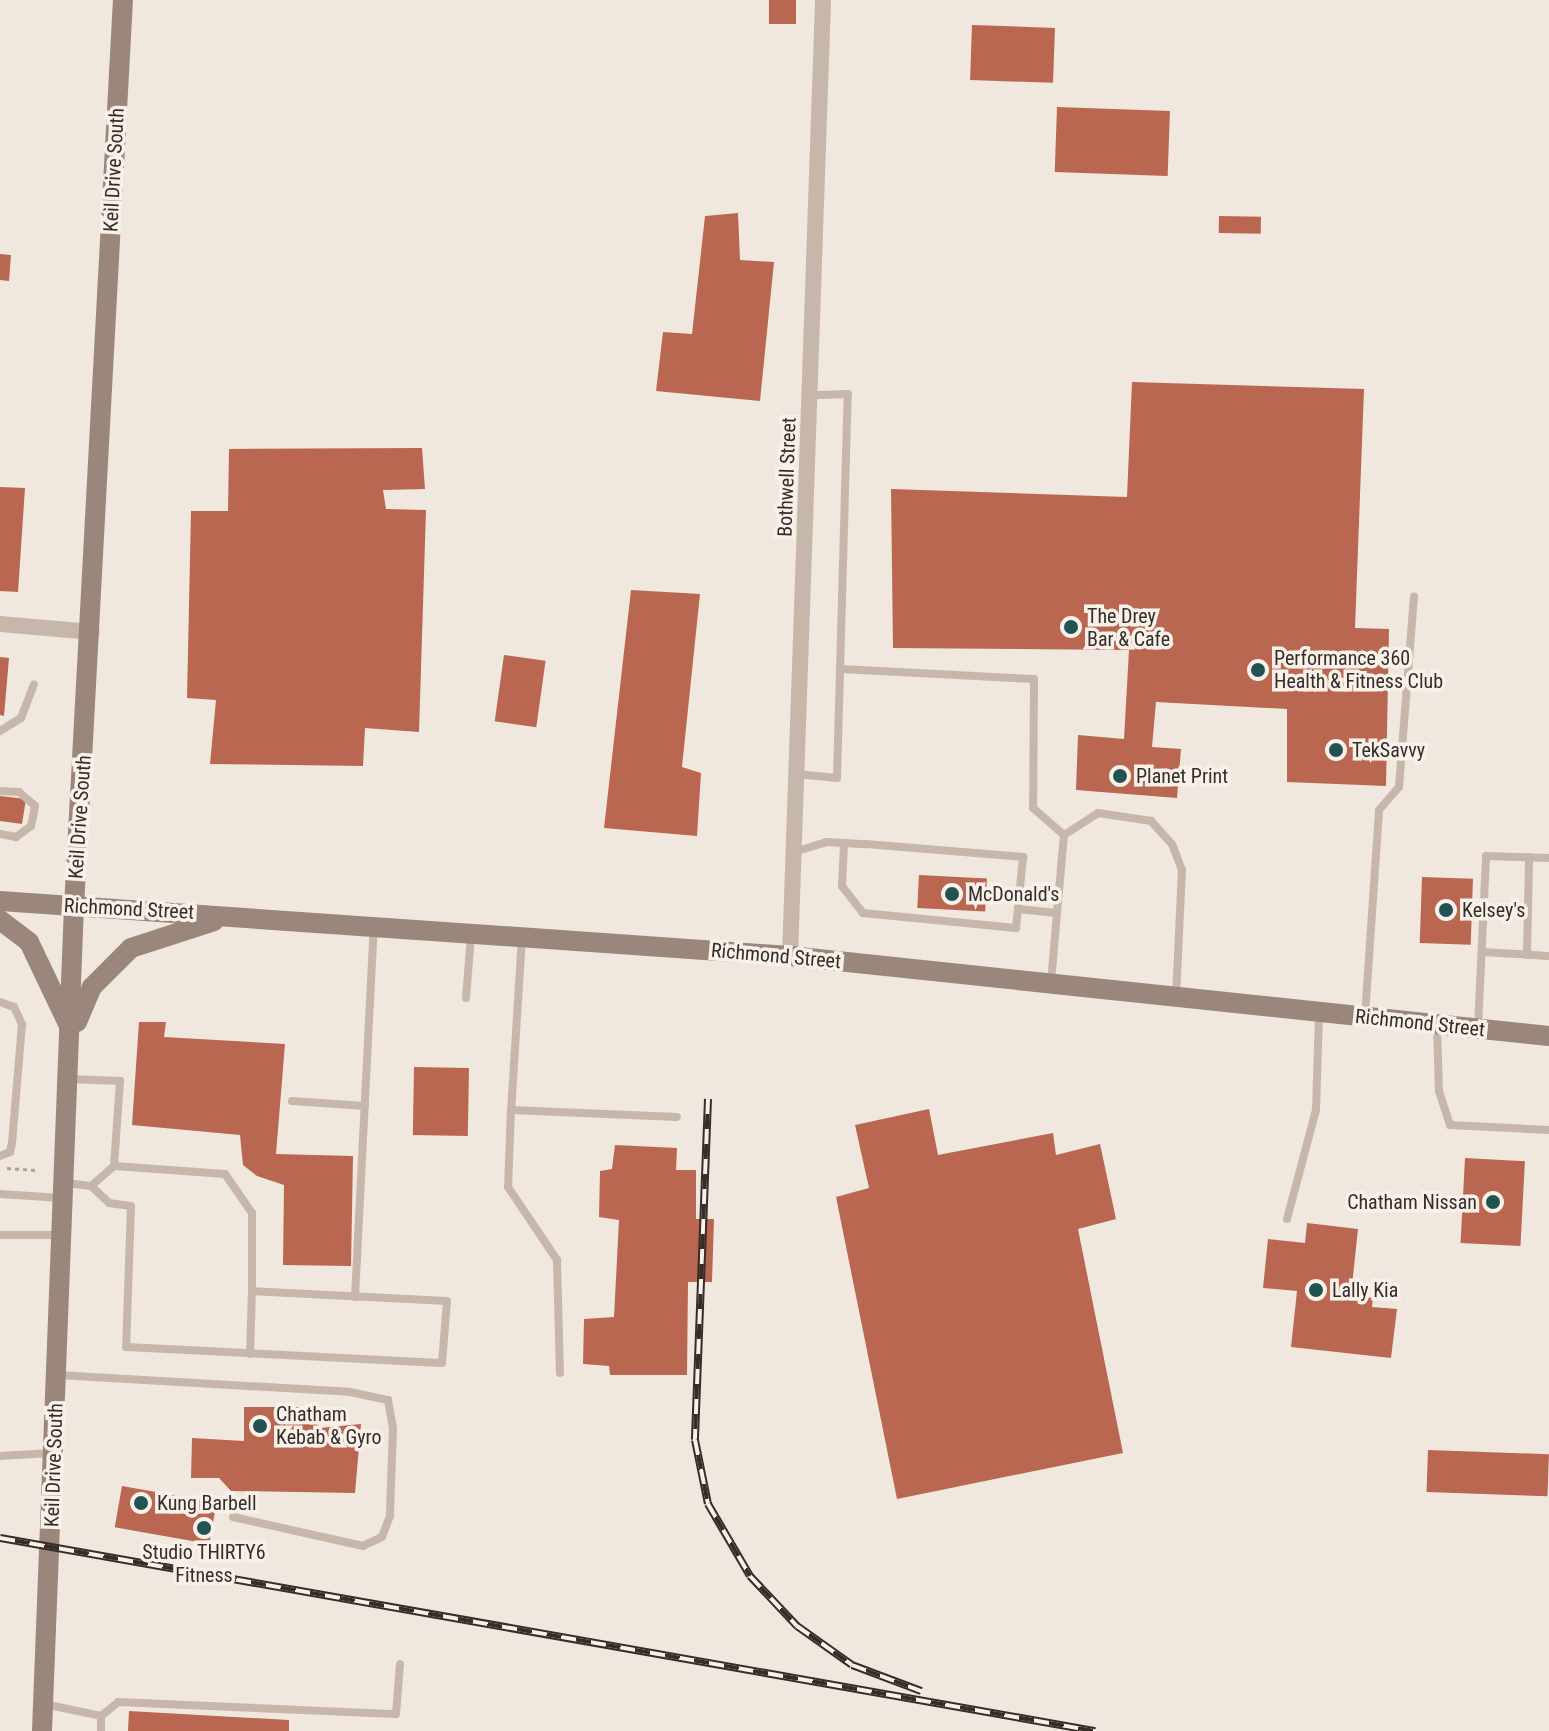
<!DOCTYPE html>
<style>
body{margin:0}
#map{position:relative;width:1549px;height:1731px;overflow:hidden;background:#f0e7de;font-family:"Roboto Condensed",sans-serif}
div>[style]{position:absolute}
.building>*{inset:0;background:#ba6752;transform-origin:0 0}
.path>*{height:3px;margin-top:-1.5px;transform-origin:0;background:repeating-linear-gradient(90deg,#b3a195 0 4px,transparent 0 8px)}
.lane>*{height:8px;margin:-4px;padding:0 4px;transform-origin:4px;border-radius:4px;background:#c7b7ab}
.street>*{height:16px;margin:-8px;padding:0 8px;transform-origin:8px;border-radius:8px;background:#c7b7ab}
.secondary>*{height:20px;margin:-10px;padding:0 10px;transform-origin:10px;border-radius:10px;background:#9b867c}
.rail>*{height:8px;margin-top:-4px;transform-origin:0;background:repeating-linear-gradient(90deg,#f8f1ea 0 15px,#362d29 0 30px);box-sizing:border-box;border-block:2px solid #362d29}
.dots>*{width:22px;height:22px;translate:-50% -50%;box-sizing:border-box;border:4px solid #f8f1ea;border-radius:50%}
span{translate:-50% -50%;white-space:nowrap;text-align:center;line-height:1.15;-webkit-text-stroke:7px #f8f1ea;paint-order:stroke}
.street-label{font-size:20px;color:#362d29}
.poi-label{font-size:20px;color:#362d29}
.left{translate:0 -50%;text-align:left}
.right{translate:-100% -50%;text-align:right}
</style>
<div id="map">
<div class="building">
<i style="left:769px;top:0;width:27px;height:24px"></i>
<i style="left:972px;top:25px;width:83px;height:55px;rotate:2deg"></i>
<i style="left:1057px;top:107px;width:113px;height:65px;rotate:2deg"></i>
<i style="clip-path:polygon(738px 213px,740px 260px,774px 262px,760px 401px,656px 391px,663px 332px,692px 334px,705px 216px)"></i>
<i style="left:1219px;top:216px;width:42px;height:17px;rotate:1deg"></i>
<i style="clip-path:polygon(0 254px,11px 255px,9px 281px,0 280px)"></i>
<i style="clip-path:polygon(1132px 382px,1364px 389px,1355px 628px,1389px 629px,1386px 786px,1287px 782px,1287px 709px,1156px 702px,1152px 747px,1181px 749px,1177px 798px,1076px 790px,1078px 735px,1124px 739px,1129px 650px,893px 648px,891px 489px,1127px 497px)"></i>
<i style="clip-path:polygon(422px 448px,425px 489px,383px 490px,386px 509px,426px 510px,419px 732px,365px 728px,363px 766px,210px 764px,216px 700px,187px 698px,191px 511px,228px 511px,229px 449px)"></i>
<i style="clip-path:polygon(0 487px,25px 488px,18px 592px,0 591px)"></i>
<i style="clip-path:polygon(631px 590px,700px 594px,682px 767px,701px 773px,697px 836px,604px 828px)"></i>
<i style="left:504px;top:655px;width:42px;height:67px;rotate:8deg"></i>
<i style="clip-path:polygon(0 657px,9px 658px,4px 716px,0 715px)"></i>
<i style="clip-path:polygon(0 796px,26px 799px,22px 824px,0 821px)"></i>
<i style="left:919px;top:875px;width:68px;height:33px;rotate:3deg"></i>
<i style="left:1422px;top:877px;width:51px;height:66px;rotate:2deg"></i>
<i style="clip-path:polygon(139px 1022px,166px 1022px,164px 1037px,285px 1044px,276px 1154px,353px 1156px,351px 1266px,283px 1265px,284px 1185px,257px 1176px,243px 1165px,240px 1135px,132px 1125px)"></i>
<i style="left:414px;top:1067px;width:55px;height:68px;rotate:1deg"></i>
<i style="clip-path:polygon(929px 1109px,938px 1155px,1053px 1133px,1056px 1155px,1100px 1144px,1116px 1219px,1078px 1229px,1123px 1453px,897px 1499px,836px 1197px,869px 1188px,855px 1125px)"></i>
<i style="clip-path:polygon(615px 1145px,677px 1148px,676px 1170px,696px 1170px,696px 1219px,714px 1219px,712px 1282px,688px 1282px,687px 1375px,610px 1375px,609px 1366px,583px 1364px,584px 1319px,614px 1317px,619px 1220px,599px 1217px,600px 1171px,612px 1169px)"></i>
<i style="left:1465px;top:1158px;width:60px;height:85px;rotate:3deg"></i>
<i style="clip-path:polygon(1307px 1223px,1358px 1229px,1351px 1295px,1373px 1298px,1372px 1307px,1397px 1309px,1391px 1358px,1291px 1347px,1297px 1291px,1263px 1288px,1268px 1239px,1305px 1243px)"></i>
<i style="clip-path:polygon(244px 1407px,304px 1407px,320px 1428px,361px 1424px,355px 1493px,231px 1491px,219px 1478px,191px 1478px,192px 1438px,244px 1441px)"></i>
<i style="left:1428px;top:1450px;width:121px;height:42px;rotate:2deg"></i>
<i style="left:122px;top:1486px;width:96px;height:42px;rotate:10deg"></i>
<i style="clip-path:polygon(129px 1711px,289px 1720px,289px 1731px,128px 1731px)"></i>
</div>
<div class="path">
<i style="left:7px;top:1168px;width:32px;rotate:4deg"></i>
</div>
<div class="lane">
<i style="left:841px;top:669px;width:193px;rotate:3deg"></i>
<i style="left:1034px;top:679px;width:129px;rotate:90.4deg"></i>
<i style="left:1033px;top:808px;width:41px;rotate:41.1deg"></i>
<i style="left:0;top:731px;width:25px;rotate:-32deg"></i>
<i style="left:21px;top:718px;width:36px;rotate:-69deg"></i>
<i style="left:797px;top:774px;width:40px;rotate:5.7deg"></i>
<i style="left:837px;top:778px;width:384px;rotate:-88.4deg"></i>
<i style="left:848px;top:394px;width:38px;rotate:178deg"></i>
<i style="left:0;top:791px;width:19px;rotate:3deg"></i>
<i style="left:19px;top:792px;width:21px;rotate:41deg"></i>
<i style="left:35px;top:806px;width:20px;rotate:101deg"></i>
<i style="left:31px;top:826px;width:19px;rotate:144deg"></i>
<i style="left:16px;top:837px;width:16px;rotate:-169deg"></i>
<i style="left:794px;top:852px;width:34px;rotate:-17deg"></i>
<i style="left:826px;top:842px;width:18px;rotate:3deg"></i>
<i style="left:844px;top:843px;width:22px;rotate:3deg"></i>
<i style="left:866px;top:844px;width:158px;rotate:4.7deg"></i>
<i style="left:1023px;top:857px;width:71px;rotate:95.6deg"></i>
<i style="left:1016px;top:928px;width:154px;rotate:-174.4deg"></i>
<i style="left:863px;top:913px;width:34px;rotate:-128deg"></i>
<i style="left:842px;top:886px;width:43px;rotate:-87.3deg"></i>
<i style="left:1018px;top:909px;width:39px;rotate:6deg"></i>
<i style="left:1057px;top:913px;width:70px;rotate:94.9deg"></i>
<i style="left:1057px;top:913px;width:78px;rotate:-84.9deg"></i>
<i style="left:1064px;top:835px;width:40px;rotate:-32.9deg"></i>
<i style="left:1098px;top:813px;width:54px;rotate:8.6deg"></i>
<i style="left:1151px;top:821px;width:31px;rotate:48deg"></i>
<i style="left:1172px;top:844px;width:28px;rotate:69deg"></i>
<i style="left:1182px;top:870px;width:127px;rotate:92.7deg"></i>
<i style="left:522px;top:937px;width:173px;rotate:93.6deg"></i>
<i style="left:511px;top:1110px;width:166px;rotate:2.4deg"></i>
<i style="left:1482px;top:952px;width:67px;rotate:3.4deg"></i>
<i style="left:1527px;top:955px;width:98px;rotate:-88.8deg"></i>
<i style="left:466px;top:998px;width:63px;rotate:-85.5deg"></i>
<i style="left:0;top:1002px;width:15px;rotate:20deg"></i>
<i style="left:14px;top:1007px;width:19px;rotate:65deg"></i>
<i style="left:22px;top:1024px;width:119px;rotate:94.8deg"></i>
<i style="left:12px;top:1143px;width:9px;rotate:103deg"></i>
<i style="left:10px;top:1152px;width:11px;rotate:158deg"></i>
<i style="left:1365px;top:1016px;width:206px;rotate:-86.1deg"></i>
<i style="left:1379px;top:810px;width:30px;rotate:-49deg"></i>
<i style="left:1399px;top:787px;width:191px;rotate:-85.5deg"></i>
<i style="left:1437px;top:1025px;width:66px;rotate:88.3deg"></i>
<i style="left:1439px;top:1091px;width:36px;rotate:72deg"></i>
<i style="left:1450px;top:1125px;width:99px;rotate:2.9deg"></i>
<i style="left:1478px;top:1028px;width:172px;rotate:-87.3deg"></i>
<i style="left:1486px;top:856px;width:63px;rotate:1.8deg"></i>
<i style="left:70px;top:1079px;width:50px;rotate:2.3deg"></i>
<i style="left:120px;top:1081px;width:85px;rotate:94deg"></i>
<i style="left:292px;top:1101px;width:73px;rotate:3.9deg"></i>
<i style="left:511px;top:1110px;width:77px;rotate:92.2deg"></i>
<i style="left:508px;top:1187px;width:88px;rotate:56.1deg"></i>
<i style="left:557px;top:1260px;width:113px;rotate:88.5deg"></i>
<i style="left:66px;top:1183px;width:25px;rotate:7deg"></i>
<i style="left:91px;top:1186px;width:25px;rotate:43deg"></i>
<i style="left:109px;top:1203px;width:22px;rotate:8deg"></i>
<i style="left:131px;top:1206px;width:141px;rotate:92deg"></i>
<i style="left:126px;top:1347px;width:316px;rotate:2.9deg"></i>
<i style="left:442px;top:1363px;width:62px;rotate:-85.4deg"></i>
<i style="left:447px;top:1301px;width:195px;rotate:-177.1deg"></i>
<i style="left:252px;top:1291px;width:78px;rotate:-90deg"></i>
<i style="left:252px;top:1213px;width:47px;rotate:-124.7deg"></i>
<i style="left:225px;top:1174px;width:111px;rotate:-175.9deg"></i>
<i style="left:114px;top:1166px;width:30px;rotate:139deg"></i>
<i style="left:0;top:1194px;width:61px;rotate:3.8deg"></i>
<i style="left:1287px;top:1219px;width:113px;rotate:-75.1deg"></i>
<i style="left:1316px;top:1110px;width:97px;rotate:-88.2deg"></i>
<i style="left:0;top:1235px;width:59px"></i>
<i style="left:355px;top:1297px;width:371px;rotate:-87.1deg"></i>
<i style="left:250px;top:1354px;width:63px;rotate:-88.2deg"></i>
<i style="left:58px;top:1375px;width:292px;rotate:3.3deg"></i>
<i style="left:350px;top:1392px;width:39px;rotate:12deg"></i>
<i style="left:388px;top:1400px;width:28px;rotate:80deg"></i>
<i style="left:393px;top:1428px;width:88px;rotate:92deg"></i>
<i style="left:390px;top:1516px;width:22px;rotate:111deg"></i>
<i style="left:382px;top:1537px;width:21px;rotate:155deg"></i>
<i style="left:363px;top:1546px;width:133px;rotate:-167.4deg"></i>
<i style="left:0;top:1456px;width:51px;rotate:-3.4deg"></i>
<i style="left:44px;top:1704px;width:58px;rotate:11.9deg"></i>
<i style="left:101px;top:1716px;width:15px;rotate:90deg"></i>
<i style="left:101px;top:1716px;width:22px;rotate:-39deg"></i>
<i style="left:118px;top:1702px;width:278px;rotate:2.5deg"></i>
<i style="left:396px;top:1714px;width:50px;rotate:-85.4deg"></i>
</div>
<div class="street">
<i style="left:0;top:624px;width:92px;rotate:5deg"></i>
<i style="left:790px;top:956px;width:957px;rotate:-88.02deg"></i>
</div>
<div class="secondary">
<i style="left:0;top:901px;width:792px;rotate:3.98deg"></i>
<i style="left:790px;top:956px;width:763px;rotate:6.02deg"></i>
<i style="left:0;top:920px;width:36px;rotate:37deg"></i>
<i style="left:29px;top:942px;width:93px;rotate:64.5deg"></i>
<i style="left:77px;top:1022px;width:38px;rotate:-67deg"></i>
<i style="left:92px;top:987px;width:55px;rotate:-45deg"></i>
<i style="left:131px;top:948px;width:87px;rotate:-18deg"></i>
<i style="left:42px;top:1731px;width:825px;rotate:-87.78deg"></i>
<i style="left:74px;top:907px;width:908px;rotate:-86.91deg"></i>
</div>
<div class="rail">
<i style="left:708px;top:1099px;width:341px;rotate:92.2deg"></i>
<i style="left:695px;top:1440px;width:65px;rotate:78.5deg"></i>
<i style="left:708px;top:1504px;width:83px;rotate:59.7deg"></i>
<i style="left:750px;top:1576px;width:69px;rotate:46.8deg"></i>
<i style="left:797px;top:1626px;width:67px;rotate:35.3deg"></i>
<i style="left:852px;top:1665px;width:74px;rotate:20.6deg"></i>
<i style="left:0;top:1538px;width:1112px;rotate:10deg"></i>
</div>
<div class="dots">
<i style="left:1071px;top:627px;background:#235253"></i>
<i style="left:1258px;top:670px;background:#235253"></i>
<i style="left:1336px;top:750px;background:#235253"></i>
<i style="left:1120px;top:776px;background:#235253"></i>
<i style="left:952px;top:894px;background:#235253"></i>
<i style="left:1446px;top:910px;background:#235253"></i>
<i style="left:1493px;top:1202px;background:#235253"></i>
<i style="left:1316px;top:1290px;background:#235253"></i>
<i style="left:260px;top:1426px;background:#235253"></i>
<i style="left:141px;top:1503px;background:#235253"></i>
<i style="left:204px;top:1528px;background:#235253"></i>
</div>
<div class="street-label">
<span style="left:114px;top:170px;rotate:-87deg">Keil Drive South</span>
<span style="left:787px;top:477px;rotate:-88deg">Bothwell Street</span>
<span style="left:80px;top:817px;rotate:-86deg">Keil Drive South</span>
<span style="left:129px;top:909px;rotate:3deg">Richmond Street</span>
<span style="left:776px;top:956px;rotate:5deg">Richmond Street</span>
<span style="left:1420px;top:1023px;rotate:6deg">Richmond Street</span>
<span style="left:54px;top:1465px;rotate:-88deg">Keil Drive South</span>
</div>
<div class="poi-label">
<span class="left" style="left:1087px;top:628px">The Drey<br>Bar &amp; Cafe</span>
<span class="left" style="left:1274px;top:670px">Performance 360<br>Health &amp; Fitness Club</span>
<span class="left" style="left:1352px;top:750px">TekSavvy</span>
<span class="left" style="left:1136px;top:776px">Planet Print</span>
<span class="left" style="left:968px;top:894px">McDonald's</span>
<span class="left" style="left:1462px;top:910px">Kelsey's</span>
<span class="right" style="left:1477px;top:1202px">Chatham Nissan</span>
<span class="left" style="left:1332px;top:1290px">Lally Kia</span>
<span class="left" style="left:276px;top:1426px">Chatham<br>Kebab &amp; Gyro</span>
<span class="left" style="left:157px;top:1503px">Kung Barbell</span>
<span style="left:204px;top:1564px">Studio THIRTY6<br>Fitness</span>
</div>
</div>
